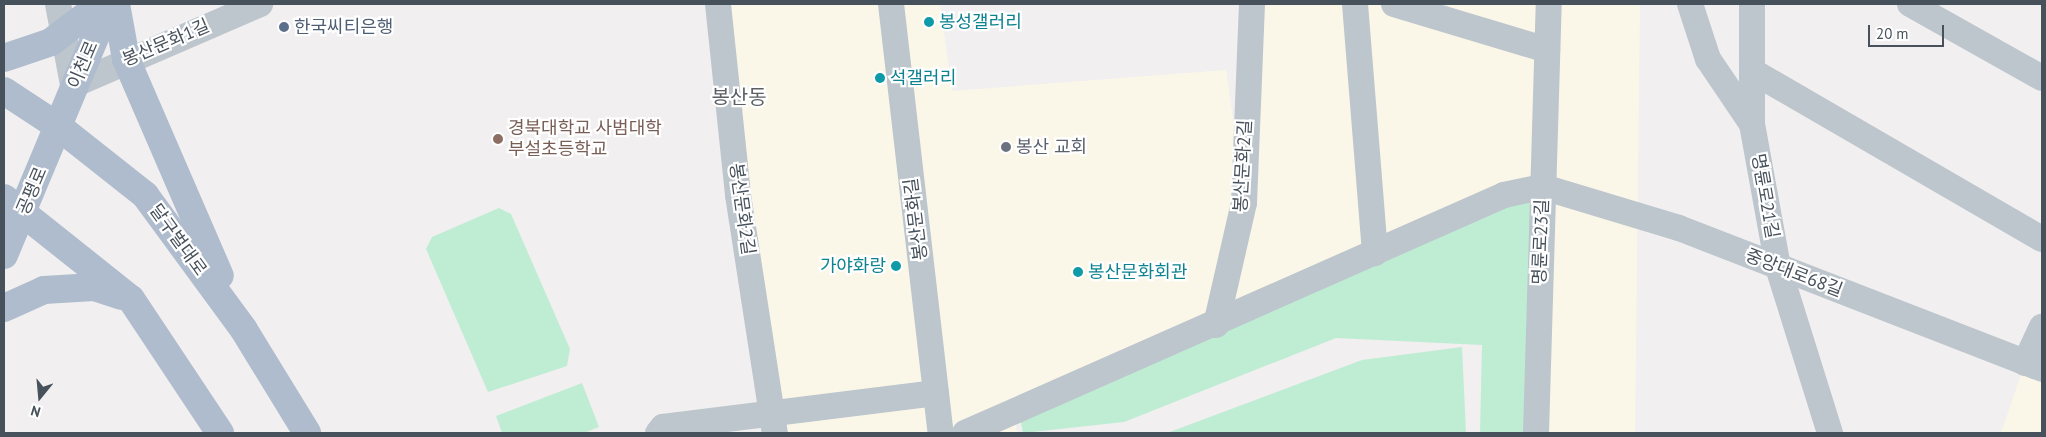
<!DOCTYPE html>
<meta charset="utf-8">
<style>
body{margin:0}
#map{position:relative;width:2046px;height:437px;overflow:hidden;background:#f1efef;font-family:"PT Sans","Noto Sans KR",sans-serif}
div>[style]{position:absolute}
.commercial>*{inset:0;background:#fbf7e8}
.green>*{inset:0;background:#beedd3}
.minor>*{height:26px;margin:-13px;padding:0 13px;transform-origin:13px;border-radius:13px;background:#bdc5cd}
.major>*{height:28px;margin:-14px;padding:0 14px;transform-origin:14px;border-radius:14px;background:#afbccd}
.dots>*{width:14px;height:14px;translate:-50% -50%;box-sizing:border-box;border:2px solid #fff;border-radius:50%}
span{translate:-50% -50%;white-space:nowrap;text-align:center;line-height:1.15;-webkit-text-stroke:4.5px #fff;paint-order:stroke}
.culture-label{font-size:18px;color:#0d838f}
.left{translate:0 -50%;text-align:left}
.right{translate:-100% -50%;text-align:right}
.service-label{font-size:18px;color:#4e5e75}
.street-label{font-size:18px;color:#47515b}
.education-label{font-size:18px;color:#785e54}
.worship-label{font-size:18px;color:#5b616d}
.quarter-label{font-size:20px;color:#5b5e63}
.frame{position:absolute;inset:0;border:5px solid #47515b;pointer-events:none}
.north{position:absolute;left:15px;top:372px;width:50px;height:50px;-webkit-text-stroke:4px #fff;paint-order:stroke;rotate:197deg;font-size:14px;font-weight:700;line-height:20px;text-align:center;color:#47515b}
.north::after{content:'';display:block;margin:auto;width:18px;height:22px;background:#47515b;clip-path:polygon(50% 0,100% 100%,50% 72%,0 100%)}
.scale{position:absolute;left:1868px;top:25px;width:76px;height:22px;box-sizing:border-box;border:2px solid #47515b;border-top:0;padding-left:6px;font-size:15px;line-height:18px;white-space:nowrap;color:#47515b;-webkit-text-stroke:4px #fff;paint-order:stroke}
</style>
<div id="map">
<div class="commercial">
<i style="clip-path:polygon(722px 4px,940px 4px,952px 91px,1226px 70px,1244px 198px,1252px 4px,1394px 4px,1447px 18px,1448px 4px,1640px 4px,1635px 433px,1536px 433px,1543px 187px,1014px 413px,1017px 433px,777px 433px)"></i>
<i style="clip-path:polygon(2042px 327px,2042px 433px,2001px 433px,2025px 363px)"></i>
</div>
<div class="green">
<i style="clip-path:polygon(1543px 187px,1536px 433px,1480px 433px,1482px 345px,1336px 338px,1124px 422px,1023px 433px,1019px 413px)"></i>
<i style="clip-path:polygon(499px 208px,511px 214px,570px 349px,567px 366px,488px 392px,426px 249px,432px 237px)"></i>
<i style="clip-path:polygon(1462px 347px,1466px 433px,1167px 433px,1362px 360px)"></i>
<i style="clip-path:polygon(582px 383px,599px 427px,584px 433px,502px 433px,496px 416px)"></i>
</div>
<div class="minor">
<i style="left:58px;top:4px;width:82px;rotate:79.5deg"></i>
<i style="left:73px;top:85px;width:204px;rotate:-23.4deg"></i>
<i style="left:718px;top:4px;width:192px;rotate:84deg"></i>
<i style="left:738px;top:195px;width:241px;rotate:81.2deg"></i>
<i style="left:891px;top:4px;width:432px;rotate:83.4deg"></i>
<i style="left:1355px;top:4px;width:250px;rotate:85.4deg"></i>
<i style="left:1394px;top:4px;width:160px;rotate:16.7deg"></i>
<i style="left:1690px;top:4px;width:58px;rotate:71.9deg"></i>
<i style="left:1708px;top:59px;width:78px;rotate:55.9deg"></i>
<i style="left:1752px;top:4px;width:120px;rotate:90deg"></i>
<i style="left:1752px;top:124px;width:145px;rotate:79.7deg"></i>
<i style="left:1778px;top:267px;width:174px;rotate:72.6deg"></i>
<i style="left:1910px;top:4px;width:151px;rotate:29.3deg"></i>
<i style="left:1752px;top:71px;width:335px;rotate:30.1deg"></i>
<i style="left:1216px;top:325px;width:125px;rotate:-77.1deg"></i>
<i style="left:1244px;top:203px;width:199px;rotate:-87.7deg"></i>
<i style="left:2025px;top:363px;width:40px;rotate:-65deg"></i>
<i style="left:658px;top:433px;width:8px;rotate:-50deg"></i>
<i style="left:663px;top:427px;width:275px;rotate:-7.1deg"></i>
<i style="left:965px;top:433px;width:589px;rotate:-23.82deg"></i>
<i style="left:1504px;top:195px;width:40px;rotate:-12deg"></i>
<i style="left:1543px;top:187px;width:142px;rotate:16.8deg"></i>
<i style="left:1679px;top:228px;width:389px;rotate:21.2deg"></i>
<i style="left:1536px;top:433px;width:429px;rotate:-88.3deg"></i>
</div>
<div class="major">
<i style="left:116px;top:4px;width:56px;rotate:79.7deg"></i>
<i style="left:126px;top:59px;width:236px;rotate:66.6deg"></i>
<i style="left:4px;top:58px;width:50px;rotate:-18.8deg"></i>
<i style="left:51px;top:42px;width:63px;rotate:-37.2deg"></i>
<i style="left:4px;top:91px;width:66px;rotate:33.2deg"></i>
<i style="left:59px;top:127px;width:110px;rotate:38.3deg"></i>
<i style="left:145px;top:195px;width:167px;rotate:53.7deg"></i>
<i style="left:244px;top:330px;width:121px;rotate:58.5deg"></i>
<i style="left:4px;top:198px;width:162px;rotate:38.5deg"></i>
<i style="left:131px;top:299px;width:161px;rotate:56.4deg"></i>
<i style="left:4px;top:255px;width:272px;rotate:-67.3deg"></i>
<i style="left:4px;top:308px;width:44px;rotate:-24.2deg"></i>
<i style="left:44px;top:290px;width:50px;rotate:-3.4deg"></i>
<i style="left:94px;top:287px;width:29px;rotate:18deg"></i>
</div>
<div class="dots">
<i style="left:929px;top:22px;background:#0f9aa8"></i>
<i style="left:284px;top:27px;background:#5c6f8a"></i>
<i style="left:880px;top:78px;background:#0f9aa8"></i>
<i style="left:498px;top:139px;background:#8d6e63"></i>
<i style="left:1006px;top:147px;background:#6b7280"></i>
<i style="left:896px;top:266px;background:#0f9aa8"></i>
<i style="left:1078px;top:272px;background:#0f9aa8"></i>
</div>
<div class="culture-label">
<span class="left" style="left:939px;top:22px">봉성갤러리</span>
<span class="left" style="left:890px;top:78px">석갤러리</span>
<span class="right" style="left:886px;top:266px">가야화랑</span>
<span class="left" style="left:1088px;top:272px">봉산문화회관</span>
</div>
<div class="service-label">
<span class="left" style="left:294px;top:27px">한국씨티은행</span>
</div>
<div class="street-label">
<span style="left:166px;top:43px;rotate:-23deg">봉산문화1길</span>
<span style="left:83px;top:65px;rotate:-67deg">이천로</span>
<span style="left:1243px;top:166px;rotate:-87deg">봉산문화2길</span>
<span style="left:32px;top:191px;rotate:-67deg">공평로</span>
<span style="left:1765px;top:196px;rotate:80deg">명륜로21길</span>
<span style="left:742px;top:209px;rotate:82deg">봉산문화2길</span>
<span style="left:916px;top:219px;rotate:-97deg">봉산문화길</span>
<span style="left:178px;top:240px;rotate:54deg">달구벌대로</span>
<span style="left:1541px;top:242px;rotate:-88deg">명륜로23길</span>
<span style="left:1794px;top:273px;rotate:21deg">중앙대로68길</span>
</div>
<div class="education-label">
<span class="left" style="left:508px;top:139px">경북대학교 사범대학<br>부설초등학교</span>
</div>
<div class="worship-label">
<span class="left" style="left:1016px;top:147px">봉산 교회</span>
</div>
<div class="quarter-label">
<span style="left:739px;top:97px">봉산동</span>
</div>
<div class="frame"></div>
<div class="north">N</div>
<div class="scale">20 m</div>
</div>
